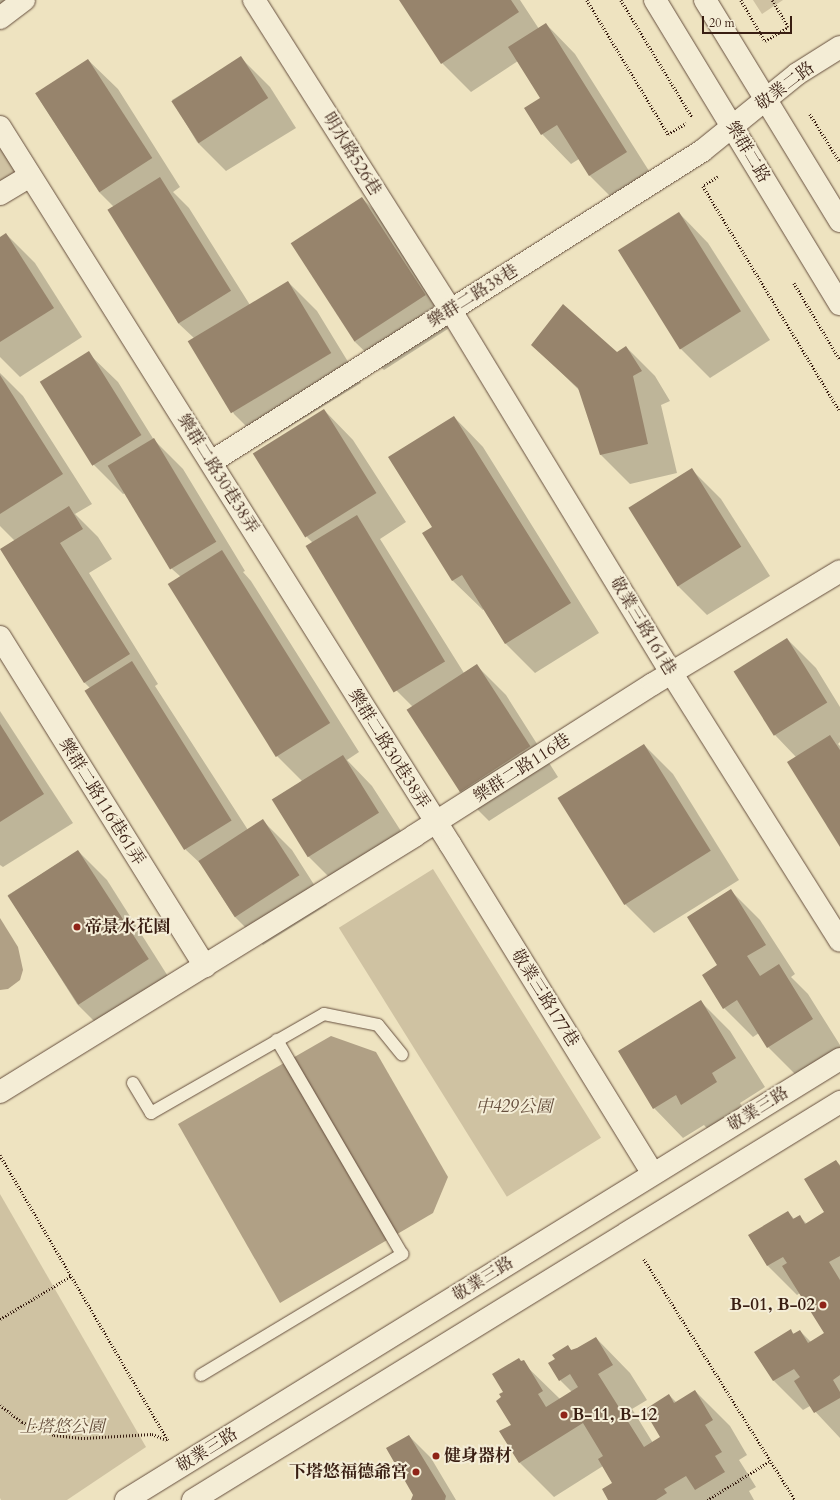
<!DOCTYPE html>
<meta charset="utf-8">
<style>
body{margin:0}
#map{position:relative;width:840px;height:1500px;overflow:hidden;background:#eee3c0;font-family:Cardo,"Noto Serif TC",serif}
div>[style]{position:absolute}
.green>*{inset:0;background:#cfc2a2;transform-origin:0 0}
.water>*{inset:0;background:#b0a085}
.shadow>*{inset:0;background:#0003}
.building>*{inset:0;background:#97846c;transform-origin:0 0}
.path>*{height:2.5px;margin-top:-1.25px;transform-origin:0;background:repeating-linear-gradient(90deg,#391e12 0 1px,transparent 0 3px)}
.roads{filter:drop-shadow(0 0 1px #664f3e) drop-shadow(0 0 1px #664f3e)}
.service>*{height:12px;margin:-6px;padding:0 6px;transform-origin:6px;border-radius:6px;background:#f4edd6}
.minor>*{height:22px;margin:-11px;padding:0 11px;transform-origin:11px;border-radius:11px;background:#f4edd6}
.tertiary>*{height:22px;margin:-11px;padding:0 11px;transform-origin:11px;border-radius:11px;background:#f4edd6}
.dots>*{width:11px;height:11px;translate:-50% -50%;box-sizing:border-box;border:2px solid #f4edd6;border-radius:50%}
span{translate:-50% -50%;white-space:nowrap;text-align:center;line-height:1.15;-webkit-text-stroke:4px #f4edd6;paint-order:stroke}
.street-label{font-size:17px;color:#391e12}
.poi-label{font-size:17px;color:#391e12;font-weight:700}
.left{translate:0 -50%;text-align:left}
.right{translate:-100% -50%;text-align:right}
.park-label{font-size:17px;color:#664f3d;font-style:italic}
.scale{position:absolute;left:702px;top:16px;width:90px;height:18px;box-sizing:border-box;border:2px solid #391e12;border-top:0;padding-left:5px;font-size:12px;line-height:14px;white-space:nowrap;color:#391e12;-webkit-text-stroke:3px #f4edd6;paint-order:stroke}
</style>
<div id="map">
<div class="green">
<i style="clip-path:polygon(753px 0,783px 0,762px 14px)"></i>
<i style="clip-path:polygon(0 143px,19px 174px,0 186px)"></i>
<i style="left:433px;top:869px;width:317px;height:111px;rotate:58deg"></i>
<i style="clip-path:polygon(0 1194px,146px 1447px,67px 1500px,1px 1500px,0 1498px)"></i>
</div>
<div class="water">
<i style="clip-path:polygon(0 918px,18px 947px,23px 970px,20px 980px,8px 989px,0 990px)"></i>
<i style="clip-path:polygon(331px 1036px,376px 1052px,448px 1177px,433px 1213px,280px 1303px,178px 1124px)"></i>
</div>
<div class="shadow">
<i style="clip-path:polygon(0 0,8px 0,0 5px)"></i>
<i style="clip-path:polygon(400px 0,520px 0,539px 29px,546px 24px,575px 54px,656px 182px,619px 205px,590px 176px,579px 159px,571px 164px,542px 134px,541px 98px,518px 61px,471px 92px,442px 63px)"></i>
<i style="clip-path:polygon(241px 58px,270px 87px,296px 128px,226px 171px,197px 142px,172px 100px)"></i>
<i style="clip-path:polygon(88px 60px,118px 89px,180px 187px,173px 192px,189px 208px,250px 305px,288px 282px,317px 311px,361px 383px,263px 443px,234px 414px,195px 339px,178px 323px,114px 207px,99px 192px,36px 94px)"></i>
<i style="clip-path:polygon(362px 198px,391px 227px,454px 325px,384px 370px,354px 341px)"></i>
<i style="clip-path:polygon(679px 213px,708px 243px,770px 340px,710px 378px,681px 349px,619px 251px)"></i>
<i style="clip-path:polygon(6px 234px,35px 263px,82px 337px,20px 377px,0 357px,0 238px)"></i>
<i style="clip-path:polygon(533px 345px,617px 354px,626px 347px,655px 376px,670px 401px,661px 405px,677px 473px,630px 484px,601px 455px,580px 391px)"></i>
<i style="clip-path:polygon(88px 353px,118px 382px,154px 440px,183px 469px,245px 571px,243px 572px,251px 581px,359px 752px,347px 760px,372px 786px,408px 842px,338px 886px,309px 857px,303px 782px,277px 756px,181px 577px,172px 569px,126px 493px,123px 494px,94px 465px)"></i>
<i style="clip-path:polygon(0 373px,23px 396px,92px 504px,75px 514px,98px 537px,112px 559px,89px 573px,158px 684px,155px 686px,248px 830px,263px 821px,292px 850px,327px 905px,263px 945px,234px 916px,202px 865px,186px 850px,86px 691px,90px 688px,84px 682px,15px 541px,0 526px)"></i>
<i style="clip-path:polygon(324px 410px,353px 440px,406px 522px,380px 539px,464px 673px,476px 665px,506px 695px,558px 777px,489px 821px,460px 792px,412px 706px,397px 691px,313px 543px,307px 537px)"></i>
<i style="clip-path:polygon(454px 417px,483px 447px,599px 633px,535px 673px,506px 644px,484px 609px,483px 610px,453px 581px,424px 533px,433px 527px)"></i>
<i style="clip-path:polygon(692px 470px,721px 499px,770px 576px,707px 615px,678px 586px)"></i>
<i style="clip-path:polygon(787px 639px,816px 668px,840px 707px,840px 742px,838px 744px,840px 746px,840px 845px,796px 757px,775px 735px)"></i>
<i style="clip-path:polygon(0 711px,73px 823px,3px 867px,0 865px)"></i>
<i style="clip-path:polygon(644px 745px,673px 774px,739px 880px,654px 933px,625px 904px)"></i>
<i style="clip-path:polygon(78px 851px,107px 880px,176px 989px,106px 1033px,77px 1004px,8px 895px)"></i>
<i style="clip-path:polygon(731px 891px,760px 920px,795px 974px,791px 977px,808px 994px,840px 1045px,840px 1049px,797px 1076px,768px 1047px,759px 1033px,753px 1037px,724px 1008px,718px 966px)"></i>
<i style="clip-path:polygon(701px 1002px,730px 1031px,765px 1087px,740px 1103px,746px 1112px,711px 1133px,704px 1125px,683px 1138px,654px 1108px)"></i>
<i style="clip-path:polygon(836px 1161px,840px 1165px,840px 1438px,810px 1406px,803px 1410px,774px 1381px,756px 1352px,791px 1331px,794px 1334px,800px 1331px,811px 1342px,825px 1333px,800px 1293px,797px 1295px,768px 1266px,749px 1236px,788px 1212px,794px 1219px,799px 1216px,807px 1224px,826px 1212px)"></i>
<i style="clip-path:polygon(596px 1338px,630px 1373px,647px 1400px,632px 1409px,653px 1443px,661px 1437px,669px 1395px,677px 1403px,695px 1391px,730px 1426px,747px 1455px,739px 1460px,756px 1487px,749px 1491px,754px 1500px,610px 1500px,614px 1483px,603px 1466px,554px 1497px,519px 1462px,504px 1392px,522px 1362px,560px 1399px,572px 1392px,560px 1380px,556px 1359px,568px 1346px,572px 1351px)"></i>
<i style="clip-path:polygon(409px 1436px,431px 1458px,456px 1500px,412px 1500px,415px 1495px)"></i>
</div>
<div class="building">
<i style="clip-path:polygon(399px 0,511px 0,519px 12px,441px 64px)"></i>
<i style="clip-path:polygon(546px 23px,627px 152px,589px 176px,557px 125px,541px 135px,524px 108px,540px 98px,508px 47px)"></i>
<i style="left:241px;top:56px;width:50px;height:83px;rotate:57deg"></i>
<i style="left:88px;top:59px;width:118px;height:63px;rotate:57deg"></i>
<i style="left:160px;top:177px;width:134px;height:62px;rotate:58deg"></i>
<i style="left:362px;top:197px;width:117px;height:85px;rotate:57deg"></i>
<i style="left:679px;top:212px;width:117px;height:72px;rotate:58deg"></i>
<i style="clip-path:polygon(6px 233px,54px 308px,0 342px,0 237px)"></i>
<i style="left:288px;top:281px;width:84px;height:117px;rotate:59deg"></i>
<i style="clip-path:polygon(563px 304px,617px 352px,626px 346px,642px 371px,633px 376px,648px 444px,600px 455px,578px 388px,531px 345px)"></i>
<i style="left:89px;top:351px;width:99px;height:58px;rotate:58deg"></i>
<i style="clip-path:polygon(0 375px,63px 474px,0 514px)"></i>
<i style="left:324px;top:409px;width:99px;height:84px;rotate:58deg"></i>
<i style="clip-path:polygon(454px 416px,571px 603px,505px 644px,462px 575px,452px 581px,422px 533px,432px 527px,388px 457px)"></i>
<i style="left:154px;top:438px;width:121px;height:54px;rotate:59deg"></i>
<i style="left:692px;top:468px;width:93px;height:75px;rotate:58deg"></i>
<i style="clip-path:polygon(69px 506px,83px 529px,60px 543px,130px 654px,84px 683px,0 549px)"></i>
<i style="left:357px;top:515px;width:171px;height:60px;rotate:59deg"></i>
<i style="left:222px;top:550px;width:204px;height:64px;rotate:58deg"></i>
<i style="left:787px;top:638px;width:76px;height:63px;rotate:58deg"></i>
<i style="left:132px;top:661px;width:188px;height:56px;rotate:58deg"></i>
<i style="left:477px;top:664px;width:98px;height:84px;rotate:57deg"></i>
<i style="clip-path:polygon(0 724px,44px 794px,0 822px)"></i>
<i style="clip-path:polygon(830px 735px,840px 750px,840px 847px,787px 762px)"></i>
<i style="left:644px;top:744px;width:126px;height:102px;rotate:58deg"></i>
<i style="left:343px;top:755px;width:68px;height:84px;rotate:58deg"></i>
<i style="left:263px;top:819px;width:67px;height:77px;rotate:57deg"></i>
<i style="left:78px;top:850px;width:130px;height:84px;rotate:57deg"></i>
<i style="clip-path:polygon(731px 889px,766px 945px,747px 956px,760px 976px,779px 964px,813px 1019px,767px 1048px,737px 1000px,723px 1009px,702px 975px,717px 965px,687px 917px)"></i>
<i style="clip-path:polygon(701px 1000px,736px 1058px,712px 1073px,717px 1082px,681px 1105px,676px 1095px,653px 1109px,618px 1051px)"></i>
<i style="clip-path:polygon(836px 1160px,840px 1166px,840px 1256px,829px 1262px,840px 1280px,840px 1375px,833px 1380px,840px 1392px,840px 1398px,814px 1413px,794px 1381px,800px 1377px,794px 1369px,773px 1381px,754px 1352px,791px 1329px,793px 1334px,800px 1330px,808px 1343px,824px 1333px,782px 1266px,787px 1263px,783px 1257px,767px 1266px,748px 1235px,788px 1211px,793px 1219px,800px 1215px,805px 1224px,824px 1212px,804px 1179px)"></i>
<i style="clip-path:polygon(596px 1337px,613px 1365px,598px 1374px,644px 1447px,660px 1437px,644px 1410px,669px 1394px,674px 1403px,695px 1390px,713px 1420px,705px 1425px,722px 1452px,715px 1456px,725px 1472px,695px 1490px,686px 1476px,664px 1489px,667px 1493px,656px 1500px,608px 1500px,602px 1489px,612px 1483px,598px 1459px,603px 1456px,583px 1423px,519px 1463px,499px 1431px,511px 1425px,496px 1401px,501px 1397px,499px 1394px,503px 1392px,492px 1374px,519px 1358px,521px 1361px,524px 1360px,543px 1391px,538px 1394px,546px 1407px,578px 1387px,570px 1374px,559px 1381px,548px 1363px,555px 1359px,552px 1355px,568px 1345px,571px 1350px,577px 1348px)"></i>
<i style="clip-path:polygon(409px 1435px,446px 1496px,445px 1500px,411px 1500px,413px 1495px,386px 1448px)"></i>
</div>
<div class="path">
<i style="left:587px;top:0;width:157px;rotate:58.8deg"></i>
<i style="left:668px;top:134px;width:21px;rotate:-31deg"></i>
<i style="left:621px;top:0;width:137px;rotate:58.7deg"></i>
<i style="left:741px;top:0;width:48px;rotate:59.7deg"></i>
<i style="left:765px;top:41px;width:27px;rotate:-31deg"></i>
<i style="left:788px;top:27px;width:31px;rotate:-121deg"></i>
<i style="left:810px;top:114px;width:57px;rotate:58deg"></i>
<i style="left:718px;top:177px;width:17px;rotate:149deg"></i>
<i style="left:703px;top:186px;width:263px;rotate:58.7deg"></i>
<i style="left:794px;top:283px;width:90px;rotate:59.1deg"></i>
<i style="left:0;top:1155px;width:331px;rotate:59.5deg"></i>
<i style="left:644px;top:1259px;width:284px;rotate:57.9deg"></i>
<i style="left:0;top:1319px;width:83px;rotate:-31.2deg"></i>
<i style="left:0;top:1405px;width:28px;rotate:38deg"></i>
<i style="left:22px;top:1422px;width:35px;rotate:22deg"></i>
<i style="left:54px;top:1435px;width:30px;rotate:6deg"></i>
<i style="left:84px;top:1438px;width:68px;rotate:-3.4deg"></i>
<i style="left:152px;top:1434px;width:17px;rotate:21deg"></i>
<i style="left:707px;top:1500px;width:74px;rotate:-31.8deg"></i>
</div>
<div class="roads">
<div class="service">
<i style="left:133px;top:1083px;width:35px;rotate:59deg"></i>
<i style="left:151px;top:1113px;width:199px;rotate:-29.8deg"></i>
<i style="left:324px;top:1014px;width:55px;rotate:11.5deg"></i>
<i style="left:378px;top:1025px;width:38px;rotate:51deg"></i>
<i style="left:201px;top:1375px;width:235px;rotate:-31deg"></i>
<i style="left:402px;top:1254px;width:248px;rotate:-120.3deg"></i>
</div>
<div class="minor">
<i style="left:254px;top:0;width:366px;rotate:57.6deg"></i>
<i style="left:450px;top:309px;width:427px;rotate:58.7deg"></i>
<i style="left:672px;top:674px;width:315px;rotate:57.8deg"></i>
<i style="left:0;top:18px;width:30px;rotate:-37deg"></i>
<i style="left:0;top:127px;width:847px;rotate:57.89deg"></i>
<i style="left:450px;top:844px;width:387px;rotate:58.4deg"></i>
<i style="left:0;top:194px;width:35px;rotate:-31deg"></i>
<i style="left:211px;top:462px;width:581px;rotate:-32.35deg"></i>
<i style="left:702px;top:151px;width:122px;rotate:-39deg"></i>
<i style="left:797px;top:74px;width:51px;rotate:-32.1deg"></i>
<i style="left:0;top:637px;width:388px;rotate:58.1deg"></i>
<i style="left:0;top:1092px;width:487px;rotate:-31.7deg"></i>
<i style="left:414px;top:836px;width:283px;rotate:-32.5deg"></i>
<i style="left:653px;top:684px;width:218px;rotate:-31.1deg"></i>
</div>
<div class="tertiary">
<i style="left:655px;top:0;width:356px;rotate:58.7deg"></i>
<i style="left:705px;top:0;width:259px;rotate:58.6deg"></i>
<i style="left:126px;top:1500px;width:839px;rotate:-31.7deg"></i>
<i style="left:193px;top:1500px;width:760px;rotate:-31.6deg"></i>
</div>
</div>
<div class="dots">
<i style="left:77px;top:927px;background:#8f2418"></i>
<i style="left:823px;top:1305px;background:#8f2418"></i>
<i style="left:564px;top:1415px;background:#8f2418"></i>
<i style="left:436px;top:1456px;background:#8f2418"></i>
<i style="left:416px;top:1472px;background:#8f2418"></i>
</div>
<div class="street-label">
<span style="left:785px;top:86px;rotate:-37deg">敬業二路</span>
<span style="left:748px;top:152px;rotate:59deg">樂群二路</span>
<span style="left:352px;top:154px;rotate:58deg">明水路526巷</span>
<span style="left:473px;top:296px;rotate:-32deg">樂群二路38巷</span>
<span style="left:218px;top:474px;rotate:58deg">樂群二路30巷38弄</span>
<span style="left:643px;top:626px;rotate:59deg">敬業三路161巷</span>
<span style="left:389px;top:749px;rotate:58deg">樂群二路30巷38弄</span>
<span style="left:522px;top:768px;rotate:-33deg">樂群二路116巷</span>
<span style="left:102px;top:802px;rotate:58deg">樂群二路116巷61弄</span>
<span style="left:545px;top:998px;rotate:58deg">敬業三路177巷</span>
<span style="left:758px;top:1109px;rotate:-32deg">敬業三路</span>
<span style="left:483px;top:1279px;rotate:-32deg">敬業三路</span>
<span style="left:207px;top:1450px;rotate:-32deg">敬業三路</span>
</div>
<div class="poi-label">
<span class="left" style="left:85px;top:927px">帝景水花園</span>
<span class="right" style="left:815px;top:1305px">B-01, B-02</span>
<span class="left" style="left:572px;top:1415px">B-11, B-12</span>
<span class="left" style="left:444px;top:1456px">健身器材</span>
<span class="right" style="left:408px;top:1472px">下塔悠福德爺宮</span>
</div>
<div class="park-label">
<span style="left:514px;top:1107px">中429公園</span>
<span style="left:62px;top:1427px">上塔悠公園</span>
</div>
<div class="scale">20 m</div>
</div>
